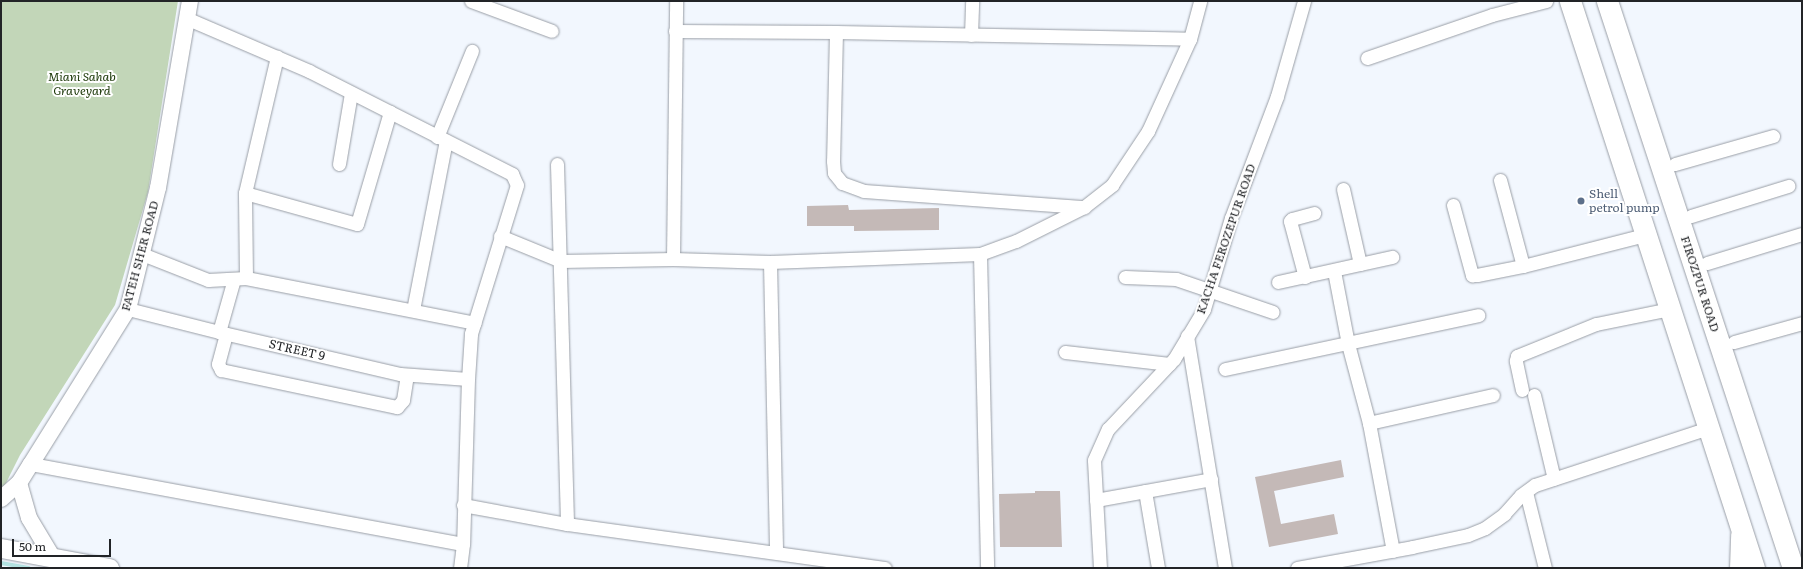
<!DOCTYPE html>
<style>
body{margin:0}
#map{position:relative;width:1803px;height:569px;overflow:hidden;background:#f2f7fe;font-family:Literata,serif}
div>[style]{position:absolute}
.green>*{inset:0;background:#c2d6b8}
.stream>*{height:4px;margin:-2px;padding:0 2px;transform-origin:2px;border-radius:2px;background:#b2e2e1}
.building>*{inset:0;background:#c4b9b7}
.roads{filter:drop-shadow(0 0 1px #999ea6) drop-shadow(0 0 1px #999ea6)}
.minor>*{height:13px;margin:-6.5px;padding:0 6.5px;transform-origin:6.5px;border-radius:6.5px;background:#fff}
.tertiary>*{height:16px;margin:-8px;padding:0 8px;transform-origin:8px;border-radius:8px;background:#fff}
.secondary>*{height:19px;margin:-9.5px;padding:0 9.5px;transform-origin:9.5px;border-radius:9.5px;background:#fff}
.primary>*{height:21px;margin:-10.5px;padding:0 10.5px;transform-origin:10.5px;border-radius:10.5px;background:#fff}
.dots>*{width:11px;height:11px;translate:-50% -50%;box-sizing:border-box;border:2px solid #fff;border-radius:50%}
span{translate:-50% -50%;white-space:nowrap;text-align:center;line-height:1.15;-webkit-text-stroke:4px #fff;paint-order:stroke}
.park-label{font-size:12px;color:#1b3707;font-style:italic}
.service-label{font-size:12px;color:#4e5e75}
.left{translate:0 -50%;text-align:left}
.street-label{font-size:12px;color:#222427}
.frame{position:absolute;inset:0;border:2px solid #222427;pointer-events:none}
.scale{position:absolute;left:12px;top:539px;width:99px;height:18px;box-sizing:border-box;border:2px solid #222427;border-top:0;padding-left:5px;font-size:12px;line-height:14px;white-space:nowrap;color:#222427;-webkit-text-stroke:3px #fff;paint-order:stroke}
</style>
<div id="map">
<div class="green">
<i style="clip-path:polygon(1px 1px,178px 1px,148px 192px,115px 305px,20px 455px,1px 493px)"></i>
</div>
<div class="stream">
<i style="left:1px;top:563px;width:28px;rotate:10deg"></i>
</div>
<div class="building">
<i style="clip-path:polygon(848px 205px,849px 210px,939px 208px,939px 230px,854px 231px,854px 226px,807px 226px,807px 206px)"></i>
<i style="clip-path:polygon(1341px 460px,1344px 477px,1274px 491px,1281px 524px,1334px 514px,1338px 534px,1269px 547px,1255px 477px)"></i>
<i style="clip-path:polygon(1035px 491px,1060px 491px,1062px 547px,1000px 547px,999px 494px,1035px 493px)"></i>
</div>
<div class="roads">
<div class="minor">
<i style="left:471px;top:1px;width:86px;rotate:20.3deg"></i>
<i style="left:186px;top:18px;width:134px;rotate:23.3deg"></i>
<i style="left:309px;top:71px;width:228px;rotate:26.9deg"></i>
<i style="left:512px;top:174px;width:12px;rotate:66deg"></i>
<i style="left:517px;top:185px;width:156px;rotate:107.2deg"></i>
<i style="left:471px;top:334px;width:45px;rotate:93.8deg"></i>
<i style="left:468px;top:379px;width:165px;rotate:91.7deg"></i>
<i style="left:463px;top:544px;width:24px;rotate:97deg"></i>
<i style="left:675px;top:31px;width:161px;rotate:0.4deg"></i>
<i style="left:836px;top:32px;width:354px;rotate:1.1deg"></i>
<i style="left:836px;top:32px;width:129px;rotate:91.3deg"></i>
<i style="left:833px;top:161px;width:12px;rotate:85deg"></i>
<i style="left:834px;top:173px;width:13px;rotate:51deg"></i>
<i style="left:842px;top:183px;width:23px;rotate:20deg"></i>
<i style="left:864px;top:191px;width:221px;rotate:4.2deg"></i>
<i style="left:971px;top:35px;width:34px;rotate:-88deg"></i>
<i style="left:1367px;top:58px;width:132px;rotate:-19deg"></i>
<i style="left:1492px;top:15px;width:56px;rotate:-14.5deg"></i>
<i style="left:437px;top:137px;width:93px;rotate:-67.9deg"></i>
<i style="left:339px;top:164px;width:72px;rotate:-80.4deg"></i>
<i style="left:557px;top:164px;width:360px;rotate:88.4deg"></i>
<i style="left:1675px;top:164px;width:102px;rotate:-15.9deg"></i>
<i style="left:1500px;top:180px;width:89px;rotate:75deg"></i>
<i style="left:1343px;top:189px;width:77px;rotate:77.2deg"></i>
<i style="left:245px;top:193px;width:116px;rotate:15.5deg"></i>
<i style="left:357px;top:224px;width:117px;rotate:-73.6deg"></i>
<i style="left:1453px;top:205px;width:73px;rotate:74.8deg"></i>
<i style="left:1472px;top:275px;width:5px"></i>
<i style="left:1477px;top:275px;width:47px;rotate:-11.1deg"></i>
<i style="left:1523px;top:266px;width:126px;rotate:-14.3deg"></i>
<i style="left:1691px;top:216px;width:102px;rotate:-17.2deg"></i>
<i style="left:500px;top:236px;width:66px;rotate:22.3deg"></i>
<i style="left:561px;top:261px;width:112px;rotate:-1deg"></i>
<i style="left:673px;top:259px;width:97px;rotate:1.8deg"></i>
<i style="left:770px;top:262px;width:210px;rotate:-2.2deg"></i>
<i style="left:980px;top:254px;width:38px;rotate:-20deg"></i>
<i style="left:1016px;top:241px;width:76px;rotate:-26.6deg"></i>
<i style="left:1084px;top:207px;width:36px;rotate:-38deg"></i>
<i style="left:1112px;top:185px;width:65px;rotate:-56.3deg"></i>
<i style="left:1148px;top:131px;width:101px;rotate:-65.5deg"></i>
<i style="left:1190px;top:39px;width:39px;rotate:-75deg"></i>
<i style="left:142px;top:254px;width:71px;rotate:21.5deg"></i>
<i style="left:208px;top:280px;width:38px;rotate:-3deg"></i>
<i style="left:246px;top:278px;width:233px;rotate:11.1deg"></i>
<i style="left:980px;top:254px;width:314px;rotate:88.7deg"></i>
<i style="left:673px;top:259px;width:258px;rotate:-89.3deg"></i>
<i style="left:770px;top:262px;width:290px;rotate:88.8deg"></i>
<i style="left:1707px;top:263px;width:99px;rotate:-17deg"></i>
<i style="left:1334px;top:271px;width:74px;rotate:79.1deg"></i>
<i style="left:1348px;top:344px;width:82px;rotate:75.1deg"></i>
<i style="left:1369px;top:423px;width:130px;rotate:79.4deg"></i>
<i style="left:1125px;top:277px;width:51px;rotate:2.2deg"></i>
<i style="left:1176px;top:279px;width:102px;rotate:18.8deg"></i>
<i style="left:1305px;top:277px;width:58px;rotate:-105deg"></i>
<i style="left:1290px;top:221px;width:3px;rotate:-45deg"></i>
<i style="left:1292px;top:219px;width:23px;rotate:-15deg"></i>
<i style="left:246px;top:278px;width:85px;rotate:-90.7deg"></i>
<i style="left:245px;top:193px;width:140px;rotate:-76.8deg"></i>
<i style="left:1278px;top:282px;width:117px;rotate:-12.4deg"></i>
<i style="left:128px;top:309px;width:94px;rotate:14.2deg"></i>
<i style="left:219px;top:332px;width:186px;rotate:13.1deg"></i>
<i style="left:400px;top:374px;width:68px;rotate:4.2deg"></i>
<i style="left:413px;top:310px;width:172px;rotate:-79deg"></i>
<i style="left:219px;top:332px;width:55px;rotate:-74.2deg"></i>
<i style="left:226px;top:334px;width:31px;rotate:105deg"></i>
<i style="left:218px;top:364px;width:7px;rotate:63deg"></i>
<i style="left:221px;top:370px;width:180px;rotate:11.9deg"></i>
<i style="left:397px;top:407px;width:9px;rotate:-49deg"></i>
<i style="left:403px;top:400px;width:25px;rotate:-81deg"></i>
<i style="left:1187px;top:336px;width:235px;rotate:80.7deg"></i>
<i style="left:1734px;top:342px;width:71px;rotate:-15.6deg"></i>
<i style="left:1065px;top:352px;width:105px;rotate:6.6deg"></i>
<i style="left:1225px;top:369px;width:259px;rotate:-12deg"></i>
<i style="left:1522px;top:390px;width:30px;rotate:-102deg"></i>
<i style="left:1516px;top:361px;width:5px;rotate:-79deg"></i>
<i style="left:1517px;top:356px;width:85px;rotate:-22.1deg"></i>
<i style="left:1596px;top:324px;width:76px;rotate:-11.5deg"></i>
<i style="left:1534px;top:395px;width:86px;rotate:76.6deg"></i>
<i style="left:1369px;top:423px;width:127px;rotate:-12.7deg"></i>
<i style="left:31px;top:464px;width:439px;rotate:10.5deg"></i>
<i style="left:1145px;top:491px;width:78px;rotate:80.4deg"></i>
<i style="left:1526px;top:492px;width:78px;rotate:76deg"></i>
<i style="left:1096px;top:500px;width:117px;rotate:-10.3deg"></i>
<i style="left:463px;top:505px;width:106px;rotate:10.4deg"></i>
<i style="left:567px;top:524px;width:321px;rotate:7.9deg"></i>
<i style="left:1100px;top:568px;width:108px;rotate:-93.2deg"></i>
<i style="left:1094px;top:460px;width:34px;rotate:-66deg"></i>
<i style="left:1108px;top:429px;width:96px;rotate:-46.7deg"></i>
<i style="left:1174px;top:359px;width:58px;rotate:-59deg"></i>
<i style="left:1204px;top:309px;width:95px;rotate:-73.5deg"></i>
<i style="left:1231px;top:218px;width:130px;rotate:-69.3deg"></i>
<i style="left:1277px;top:96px;width:99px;rotate:-74.1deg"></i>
<i style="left:1297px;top:568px;width:117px;rotate:-10.3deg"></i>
<i style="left:1412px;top:547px;width:57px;rotate:-12.1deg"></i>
<i style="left:1468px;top:535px;width:18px;rotate:-22deg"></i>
<i style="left:1485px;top:528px;width:24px;rotate:-36deg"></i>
<i style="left:1504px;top:514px;width:25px;rotate:-48deg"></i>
<i style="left:1521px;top:495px;width:17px;rotate:-36deg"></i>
<i style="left:1535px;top:485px;width:182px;rotate:-18.2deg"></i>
</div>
<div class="tertiary">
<i style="left:19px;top:483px;width:36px;rotate:74deg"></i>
<i style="left:29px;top:518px;width:47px;rotate:59deg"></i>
<i style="left:1px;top:499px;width:24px;rotate:-42deg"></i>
<i style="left:19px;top:483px;width:22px;rotate:-58deg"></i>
<i style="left:31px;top:464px;width:183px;rotate:-58deg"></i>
<i style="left:128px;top:309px;width:125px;rotate:-76.1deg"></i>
<i style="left:158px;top:188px;width:190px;rotate:-80.3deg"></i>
</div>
<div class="secondary">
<i style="left:1px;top:548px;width:110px;rotate:10.5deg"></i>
<i style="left:1739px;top:568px;width:34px;rotate:-88deg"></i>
</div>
<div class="primary">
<i style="left:1570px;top:1px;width:596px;rotate:72.02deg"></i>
<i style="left:1607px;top:1px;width:597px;rotate:71.84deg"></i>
</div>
</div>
<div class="dots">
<i style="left:1581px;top:201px;background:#5c6f8a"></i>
</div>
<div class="park-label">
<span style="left:82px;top:84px">Miani Sahab<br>Graveyard</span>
</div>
<div class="service-label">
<span class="left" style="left:1589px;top:201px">Shell<br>petrol pump</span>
</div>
<div class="street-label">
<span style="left:1226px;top:239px;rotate:-71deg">KACHA FEROZEPUR ROAD</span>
<span style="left:140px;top:256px;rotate:-75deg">FATEH SHER ROAD</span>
<span style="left:1700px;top:284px;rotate:72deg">FIROZPUR ROAD</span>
<span style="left:297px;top:350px;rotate:13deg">STREET 9</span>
</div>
<div class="frame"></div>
<div class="scale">50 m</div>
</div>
